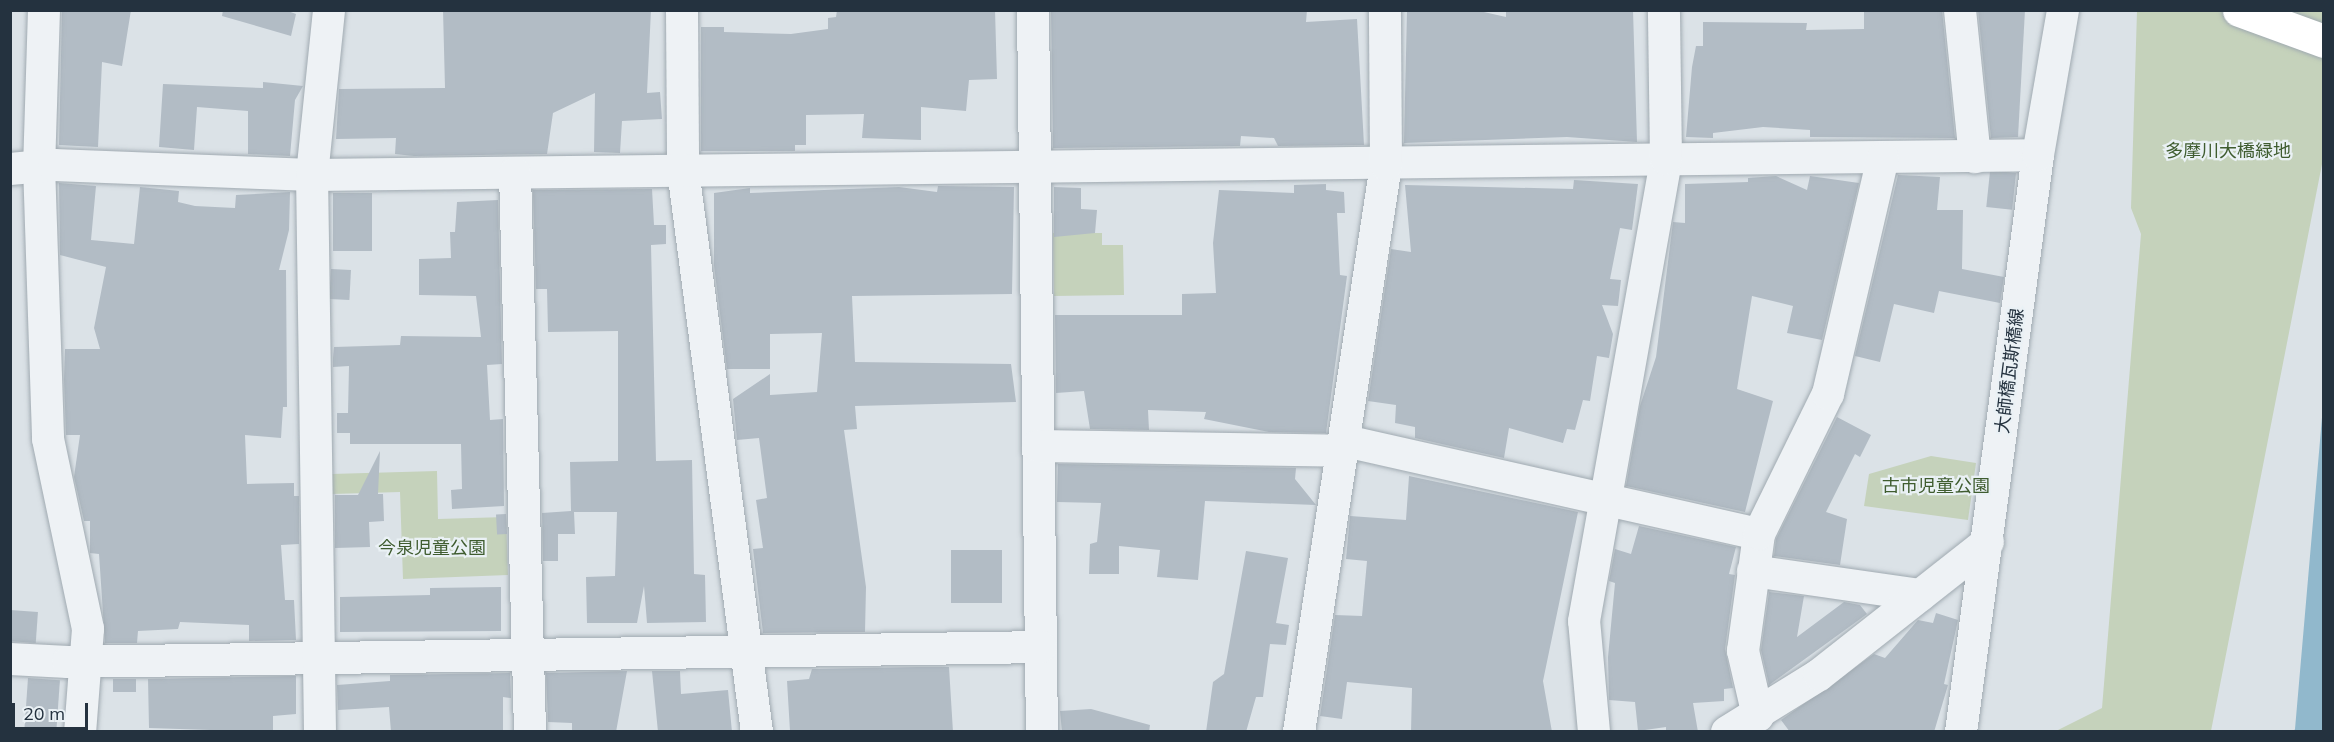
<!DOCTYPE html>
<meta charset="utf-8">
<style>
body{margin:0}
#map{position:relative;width:2334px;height:742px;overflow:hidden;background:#dbe2e7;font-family:Mulish,"Noto Sans JP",sans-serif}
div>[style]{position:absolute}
.green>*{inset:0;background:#c5d2bb}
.water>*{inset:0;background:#91b8cc}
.building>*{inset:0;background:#b2bcc5;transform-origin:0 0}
.roads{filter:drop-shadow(0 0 2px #a0aab1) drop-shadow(0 0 2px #a0aab1)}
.minor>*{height:32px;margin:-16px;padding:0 16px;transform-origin:16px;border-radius:16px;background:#eef2f5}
.highway>*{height:33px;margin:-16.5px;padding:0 16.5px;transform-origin:16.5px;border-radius:16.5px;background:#fff}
span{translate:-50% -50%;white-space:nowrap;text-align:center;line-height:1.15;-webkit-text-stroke:4.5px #eaf1f5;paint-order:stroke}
.park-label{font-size:18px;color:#3f5c2f}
.street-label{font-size:18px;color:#24323f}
.frame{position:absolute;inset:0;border:12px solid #24323f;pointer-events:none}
.scale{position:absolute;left:12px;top:703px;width:76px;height:27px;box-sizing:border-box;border:3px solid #24323f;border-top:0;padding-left:8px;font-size:18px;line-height:21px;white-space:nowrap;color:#24323f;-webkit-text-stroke:4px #eaf1f5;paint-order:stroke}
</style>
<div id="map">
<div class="green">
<i style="clip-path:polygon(2137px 11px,2323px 11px,2323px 159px,2211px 731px,2054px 732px,2102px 708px,2141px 234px,2131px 208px)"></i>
<i style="clip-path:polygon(1053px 233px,1102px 233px,1102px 245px,1123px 245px,1124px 295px,1054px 296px)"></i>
<i style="clip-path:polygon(1931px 456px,1976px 463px,1968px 520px,1864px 506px,1869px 474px)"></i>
<i style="clip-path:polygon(437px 471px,438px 519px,506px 517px,508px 575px,403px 579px,400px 492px,332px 494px,331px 474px)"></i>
</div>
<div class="water">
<i style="clip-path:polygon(2323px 406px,2323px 731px,2294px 731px,2295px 729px)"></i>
</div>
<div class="building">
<i style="clip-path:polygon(62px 10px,131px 10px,122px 66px,102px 62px,98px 147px,59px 145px)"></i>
<i style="clip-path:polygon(223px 10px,285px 10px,296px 14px,291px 36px,222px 16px)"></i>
<i style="clip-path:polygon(443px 10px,651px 10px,647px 93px,660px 92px,662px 119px,622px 121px,620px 153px,594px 152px,595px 93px,553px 113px,547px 154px,414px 156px,395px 154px,396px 138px,336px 139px,339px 89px,445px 88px)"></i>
<i style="clip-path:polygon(837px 10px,995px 10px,997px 79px,969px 80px,966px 111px,921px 107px,921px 140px,862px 138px,864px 114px,806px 115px,806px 145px,795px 145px,795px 151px,701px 151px,701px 27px,724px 27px,724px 32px,791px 34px,828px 29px,828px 18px,836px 17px)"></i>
<i style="clip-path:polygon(1051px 10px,1307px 10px,1306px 22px,1357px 19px,1364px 145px,1278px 146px,1274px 138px,1241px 136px,1240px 146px,1053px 148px)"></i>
<i style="clip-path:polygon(1407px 10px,1475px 10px,1506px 17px,1506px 10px,1633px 10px,1637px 142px,1567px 137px,1404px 143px)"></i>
<i style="clip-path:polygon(1864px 10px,1942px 10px,1955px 138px,1810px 137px,1810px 130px,1763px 127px,1713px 133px,1713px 138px,1686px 137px,1692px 67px,1696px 46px,1703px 46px,1703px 22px,1807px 23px,1806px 30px,1864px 29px)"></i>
<i style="clip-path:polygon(1978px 10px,2025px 10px,2018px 137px,1991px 138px)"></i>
<i style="clip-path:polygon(263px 82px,303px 86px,295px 100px,290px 156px,248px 154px,248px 111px,197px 107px,194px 150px,159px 147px,163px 84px,263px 88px)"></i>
<i style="left:2016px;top:173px;width:37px;height:26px;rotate:96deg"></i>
<i style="clip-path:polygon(1898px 175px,1940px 177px,1937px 210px,1963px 210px,1962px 269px,2004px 277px,2000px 303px,1939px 291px,1934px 313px,1894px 304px,1880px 362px,1855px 356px)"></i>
<i style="clip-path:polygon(1776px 176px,1807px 190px,1810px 176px,1859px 183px,1822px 340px,1787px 333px,1793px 306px,1752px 296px,1737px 389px,1773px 401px,1745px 512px,1626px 486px,1640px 406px,1656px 357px,1673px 222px,1685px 223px,1685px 184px,1748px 182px,1748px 178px)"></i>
<i style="clip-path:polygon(1574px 180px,1638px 184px,1632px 230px,1620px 228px,1610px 279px,1621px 280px,1618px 306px,1602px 305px,1613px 334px,1609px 358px,1597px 356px,1590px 401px,1583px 400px,1575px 430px,1567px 429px,1563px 443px,1509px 428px,1504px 458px,1415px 438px,1415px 427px,1395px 423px,1396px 405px,1368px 401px,1391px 249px,1411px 252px,1405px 185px,1573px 189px)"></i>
<i style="clip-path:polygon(59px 183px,96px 186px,91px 240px,134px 244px,140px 187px,179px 191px,178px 202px,195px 206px,235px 208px,236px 195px,290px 192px,289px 230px,279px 270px,286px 270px,287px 407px,283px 407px,281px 438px,245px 435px,247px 484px,294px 483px,294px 496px,299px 496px,299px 544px,281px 545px,285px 600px,294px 600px,296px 640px,249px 641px,249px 625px,180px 622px,178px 629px,138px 631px,137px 643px,105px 643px,99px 554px,90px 553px,90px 521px,84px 521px,74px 477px,80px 435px,66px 435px,64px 379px,65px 349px,100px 349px,94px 328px,106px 267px,60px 255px)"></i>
<i style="clip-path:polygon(1326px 184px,1326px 190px,1344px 192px,1345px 213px,1337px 213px,1340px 275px,1347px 276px,1326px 433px,1269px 432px,1204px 419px,1206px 412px,1148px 410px,1149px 430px,1090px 429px,1084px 391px,1056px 393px,1055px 315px,1182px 315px,1182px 294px,1216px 293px,1213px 243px,1219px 190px,1294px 193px,1294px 185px)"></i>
<i style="clip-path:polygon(938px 186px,1014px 187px,1012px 294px,852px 296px,855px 362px,1011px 364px,1016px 402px,855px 406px,857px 429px,844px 430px,866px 587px,865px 632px,763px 633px,753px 549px,763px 548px,756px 500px,767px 498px,759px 438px,737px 440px,733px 399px,770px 374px,770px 395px,817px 392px,822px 333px,770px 334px,770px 369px,727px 369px,714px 266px,714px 193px,750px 188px,750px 193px,899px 187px,937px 192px)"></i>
<i style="clip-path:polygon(1054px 187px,1081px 188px,1081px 209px,1097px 210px,1095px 233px,1054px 237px)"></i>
<i style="clip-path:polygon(652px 189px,654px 225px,666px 225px,666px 244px,651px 245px,656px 461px,692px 460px,694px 574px,705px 575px,706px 622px,647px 623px,644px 586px,637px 623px,587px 623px,586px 577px,615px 576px,617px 512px,574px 512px,575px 534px,558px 534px,558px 561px,543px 561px,542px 513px,571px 511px,570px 462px,618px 461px,618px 331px,548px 332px,547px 289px,536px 289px,533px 190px)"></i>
<i style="left:333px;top:193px;width:39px;height:58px"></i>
<i style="clip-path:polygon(498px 200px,502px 364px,487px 365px,490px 420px,503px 419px,504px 506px,452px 509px,451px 490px,462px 489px,461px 444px,350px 444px,350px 433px,337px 433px,337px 413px,348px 413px,349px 366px,333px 367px,333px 358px,334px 347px,400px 345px,401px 336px,481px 337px,476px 296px,419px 295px,419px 259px,451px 258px,450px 232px,455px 232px,457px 202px)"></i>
<i style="left:331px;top:269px;width:20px;height:30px;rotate:3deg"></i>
<i style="clip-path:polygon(1837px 417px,1871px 435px,1860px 457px,1855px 454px,1826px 512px,1847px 519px,1840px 565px,1774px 556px,1776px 539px)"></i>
<i style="clip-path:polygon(380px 451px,378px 494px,383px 494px,384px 521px,369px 522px,370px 547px,335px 548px,335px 495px,358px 495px)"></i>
<i style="clip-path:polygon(1058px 464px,1296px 468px,1295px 479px,1316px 505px,1205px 501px,1198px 580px,1157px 577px,1160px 550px,1119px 546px,1119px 574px,1089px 574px,1090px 544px,1097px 542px,1101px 503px,1057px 502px)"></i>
<i style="clip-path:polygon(1409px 476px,1578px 512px,1543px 681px,1552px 732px,1411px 732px,1412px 688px,1347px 682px,1342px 719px,1320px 716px,1335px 615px,1362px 616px,1367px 561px,1346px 559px,1350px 516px,1406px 520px)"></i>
<i style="left:506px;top:514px;width:20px;height:10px;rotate:87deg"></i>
<i style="clip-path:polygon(1639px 526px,1736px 547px,1729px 574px,1735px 575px,1725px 649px,1733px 688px,1724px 689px,1724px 701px,1693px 703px,1698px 732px,1666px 732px,1666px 727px,1638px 731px,1635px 702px,1609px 700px,1608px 657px,1615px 583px,1609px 581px,1615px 549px,1631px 554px)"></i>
<i style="left:951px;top:550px;width:51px;height:53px"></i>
<i style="clip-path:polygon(1246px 551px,1288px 558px,1276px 623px,1289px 625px,1286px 645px,1270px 644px,1263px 697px,1256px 697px,1246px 732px,1206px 732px,1213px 682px,1224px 674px)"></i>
<i style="clip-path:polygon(501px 587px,501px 631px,340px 632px,340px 597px,430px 595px,430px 588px)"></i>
<i style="clip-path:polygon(1769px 592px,1804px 596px,1797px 637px,1844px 602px,1860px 605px,1867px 614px,1769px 685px,1761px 650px)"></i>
<i style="left:10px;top:610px;width:28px;height:31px;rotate:4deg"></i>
<i style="clip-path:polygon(1936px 613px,1958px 620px,1944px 684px,1948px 685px,1934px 732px,1790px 732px,1781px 720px,1874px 654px,1885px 658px,1918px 620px,1933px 623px)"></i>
<i style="clip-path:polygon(918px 667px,949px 667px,953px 732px,790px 731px,787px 681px,809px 679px,812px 669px)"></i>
<i style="clip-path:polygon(627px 671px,616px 732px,572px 732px,572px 723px,548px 722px,546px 673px)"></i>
<i style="clip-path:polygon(652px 671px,680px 671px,681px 694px,728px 690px,732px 732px,658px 732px)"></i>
<i style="clip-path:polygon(510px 673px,511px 698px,503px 697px,503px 732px,391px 732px,389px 707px,338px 710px,337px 685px,390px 681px,390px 675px)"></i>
<i style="clip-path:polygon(296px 676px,296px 714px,273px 716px,273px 732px,149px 728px,148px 679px)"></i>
<i style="left:28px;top:678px;width:32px;height:54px;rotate:4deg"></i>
<i style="left:113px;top:679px;width:23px;height:13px"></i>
<i style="clip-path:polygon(1091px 709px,1150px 725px,1149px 732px,1062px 732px,1060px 711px)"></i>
</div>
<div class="roads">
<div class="minor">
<i style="left:44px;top:10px;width:155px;rotate:91.8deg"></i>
<i style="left:39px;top:165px;width:274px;rotate:88.1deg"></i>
<i style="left:48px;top:439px;width:194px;rotate:78.1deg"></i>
<i style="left:88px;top:629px;width:103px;rotate:94.4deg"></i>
<i style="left:682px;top:10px;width:160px;rotate:89.6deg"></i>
<i style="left:683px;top:170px;width:567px;rotate:82.5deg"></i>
<i style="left:1033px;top:10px;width:722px;rotate:89.29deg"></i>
<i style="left:1960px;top:10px;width:148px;rotate:84.2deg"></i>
<i style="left:10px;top:169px;width:44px;rotate:-5.2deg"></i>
<i style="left:54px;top:165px;width:258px;rotate:2.2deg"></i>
<i style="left:312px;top:175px;width:1726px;rotate:-0.66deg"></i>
<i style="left:515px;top:173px;width:559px;rotate:88.46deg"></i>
<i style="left:1345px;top:441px;width:424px;rotate:12.7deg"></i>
<i style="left:1038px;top:446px;width:305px;rotate:0.9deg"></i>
<i style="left:1753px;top:571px;width:169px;rotate:8.2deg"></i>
<i style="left:10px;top:659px;width:58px;rotate:3deg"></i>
<i style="left:68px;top:662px;width:973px;rotate:-0.88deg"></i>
<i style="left:1758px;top:716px;width:67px;rotate:-103deg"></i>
<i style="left:1743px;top:651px;width:118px;rotate:-82.2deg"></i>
<i style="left:1759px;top:534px;width:156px;rotate:-63.8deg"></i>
<i style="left:1828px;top:394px;width:242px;rotate:-76.9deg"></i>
<i style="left:320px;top:732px;width:557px;rotate:-90.82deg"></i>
<i style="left:312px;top:175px;width:166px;rotate:-84.1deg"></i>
<i style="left:1299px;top:732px;width:574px;rotate:-81.28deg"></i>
<i style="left:1386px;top:165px;width:155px;rotate:-90.4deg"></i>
<i style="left:1594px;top:732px;width:111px;rotate:-95.1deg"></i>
<i style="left:1584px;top:621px;width:469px;rotate:-79.9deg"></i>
<i style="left:1666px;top:159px;width:149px;rotate:-90.8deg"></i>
<i style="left:1727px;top:732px;width:108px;rotate:-31.8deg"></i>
<i style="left:1819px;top:675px;width:215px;rotate:-38.2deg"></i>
<i style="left:1961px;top:732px;width:582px;rotate:-82.4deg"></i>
<i style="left:2038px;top:155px;width:147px;rotate:-80.2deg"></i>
</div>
<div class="highway">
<i style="left:2239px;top:10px;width:90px;rotate:20deg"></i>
</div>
</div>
<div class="park-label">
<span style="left:2228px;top:151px">多摩川大橋緑地</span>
<span style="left:1936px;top:486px">古市児童公園</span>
<span style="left:432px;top:548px">今泉児童公園</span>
</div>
<div class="street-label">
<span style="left:2010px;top:371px;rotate:-83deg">大師橋瓦斯橋線</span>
</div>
<div class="frame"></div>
<div class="scale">20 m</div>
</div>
